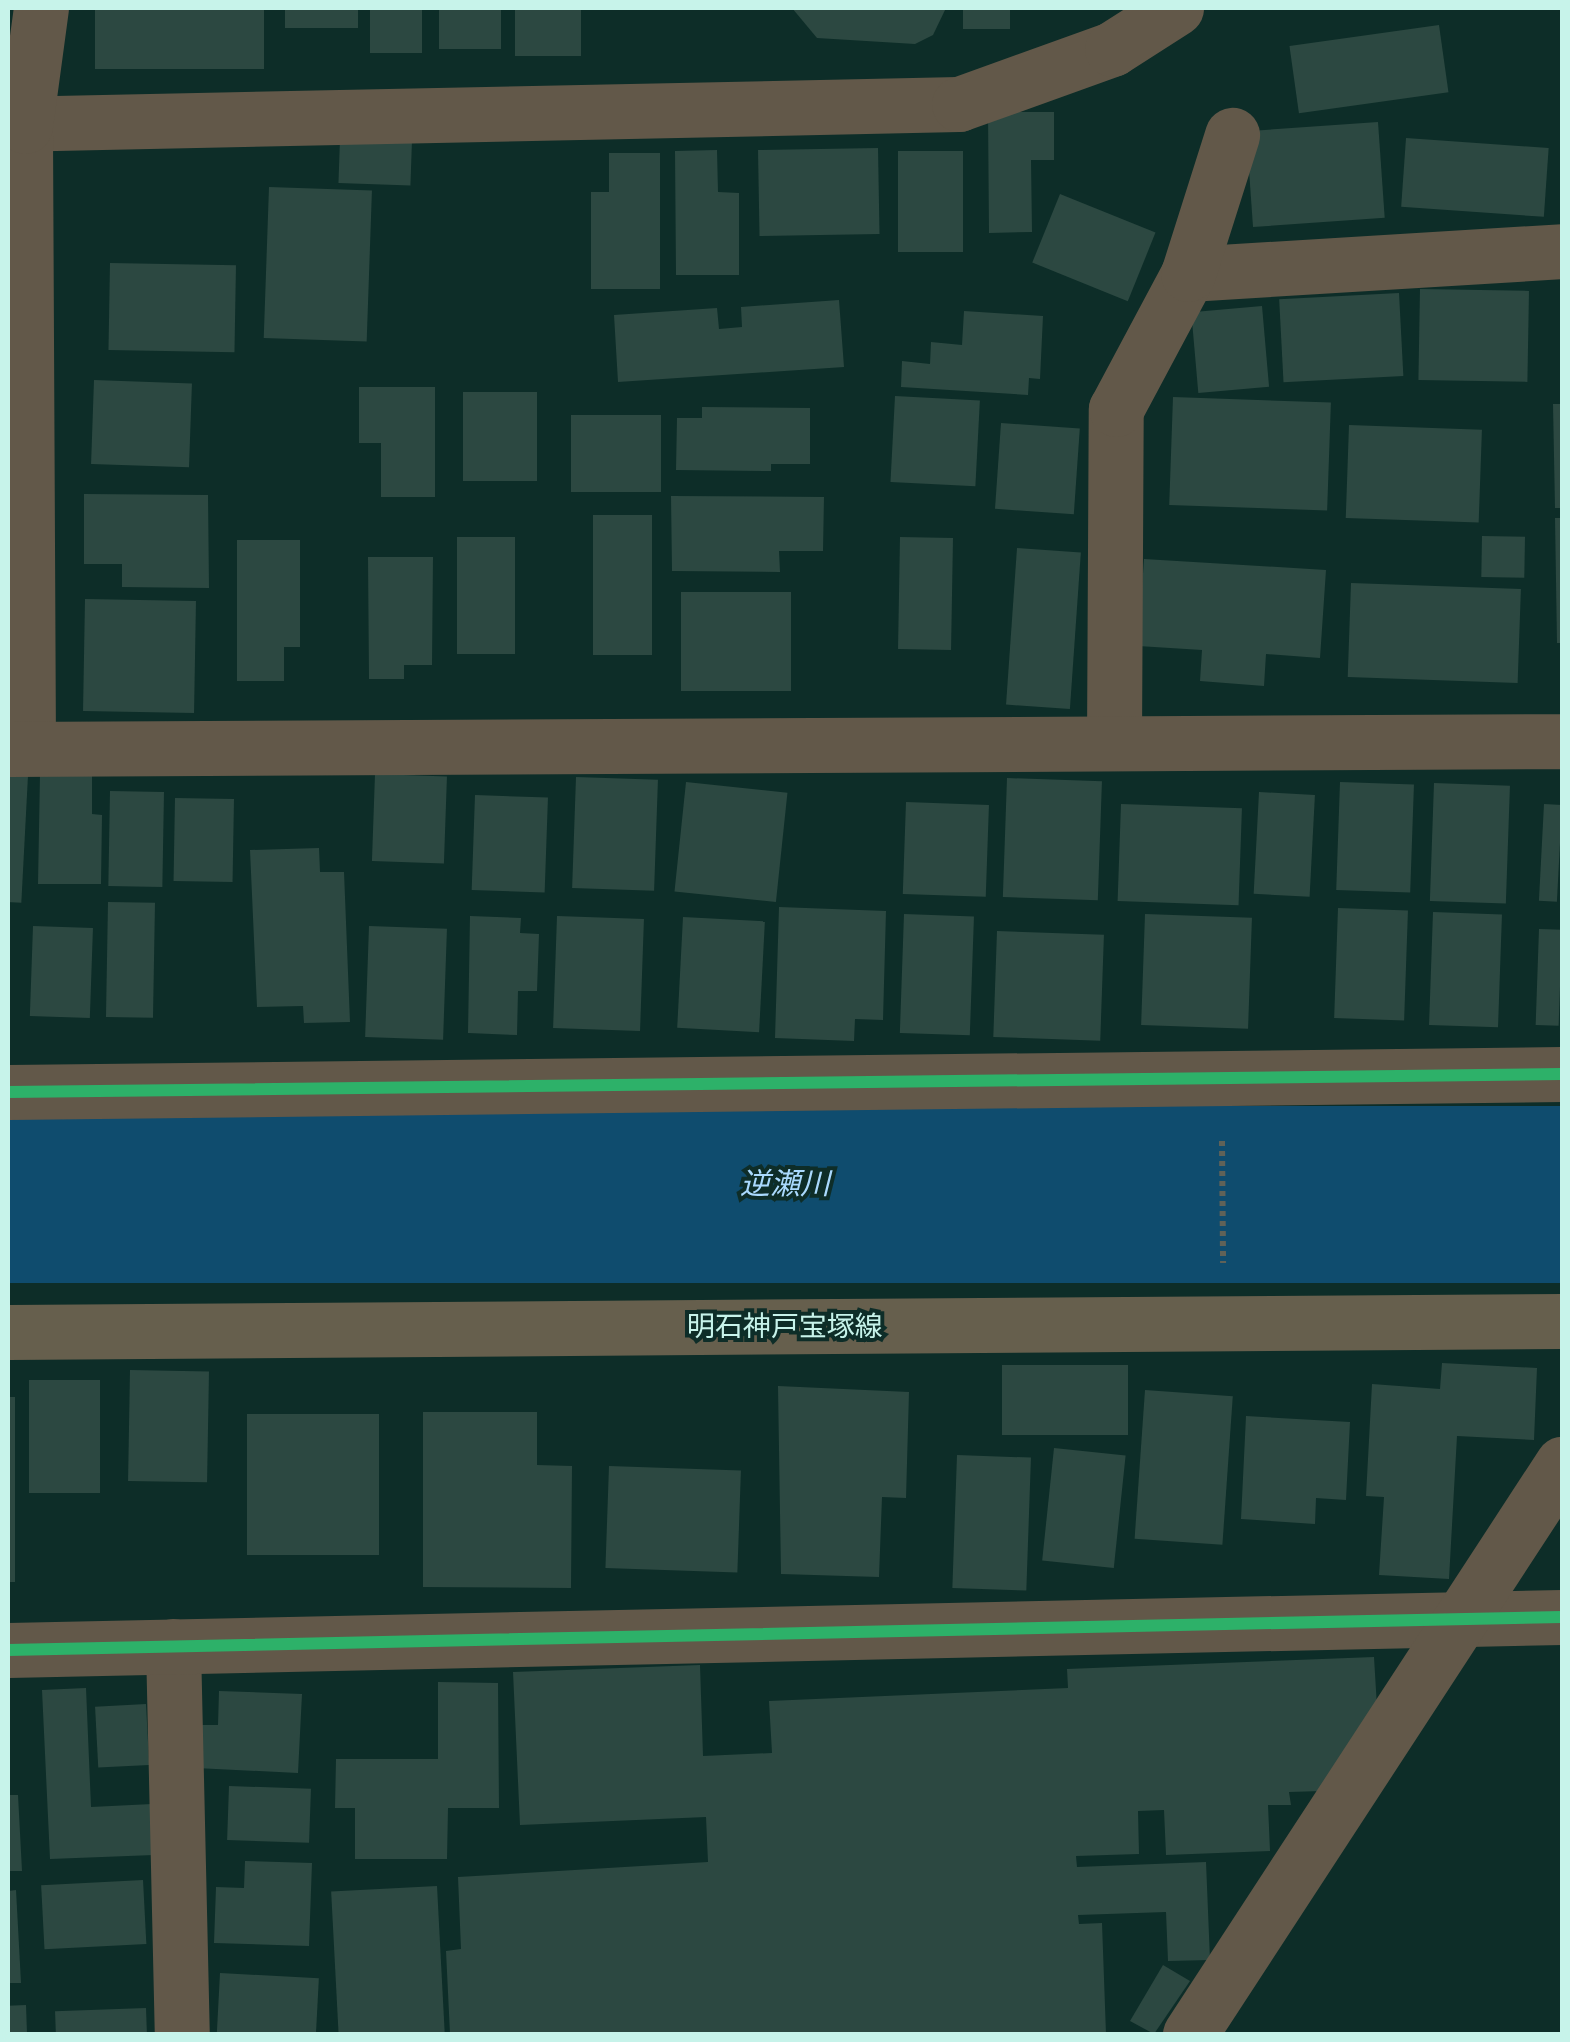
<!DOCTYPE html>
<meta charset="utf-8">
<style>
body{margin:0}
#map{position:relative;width:1570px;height:2042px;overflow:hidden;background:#0d2d28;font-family:Signika,"Noto Sans JP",sans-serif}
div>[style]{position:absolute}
.water>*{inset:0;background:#0f4c6e;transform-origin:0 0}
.building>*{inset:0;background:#2c4841;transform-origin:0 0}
.path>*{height:6px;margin-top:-3px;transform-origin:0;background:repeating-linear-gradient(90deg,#606258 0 5px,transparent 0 10px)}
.minor>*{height:55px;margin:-27.5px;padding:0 27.5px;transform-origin:27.5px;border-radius:27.5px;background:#625849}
.major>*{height:55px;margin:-27.5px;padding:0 27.5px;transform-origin:27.5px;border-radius:27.5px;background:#665f4d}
.cycleway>*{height:12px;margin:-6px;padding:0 6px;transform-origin:6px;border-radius:6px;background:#2db169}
span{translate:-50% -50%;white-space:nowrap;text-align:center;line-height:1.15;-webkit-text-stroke:8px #0e2d28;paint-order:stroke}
.street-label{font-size:28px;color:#c7f3ea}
.water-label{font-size:30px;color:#aad9fd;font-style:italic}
.frame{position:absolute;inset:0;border:10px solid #c7f3ea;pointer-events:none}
</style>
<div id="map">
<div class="water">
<i style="left:1562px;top:1106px;width:177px;height:1554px;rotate:90deg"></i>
</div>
<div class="building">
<i style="left:95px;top:8px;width:169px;height:61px"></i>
<i style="left:285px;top:8px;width:73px;height:20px"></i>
<i style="left:370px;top:8px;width:52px;height:45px"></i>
<i style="left:439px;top:8px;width:62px;height:41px"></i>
<i style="left:515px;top:8px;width:66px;height:48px"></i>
<i style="clip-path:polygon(792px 8px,946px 8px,933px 35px,915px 44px,817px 38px)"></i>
<i style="left:963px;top:8px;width:47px;height:21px"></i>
<i style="left:1439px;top:25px;width:68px;height:151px;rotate:82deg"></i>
<i style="clip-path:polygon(988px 112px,1054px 112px,1054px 160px,1031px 160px,1032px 232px,989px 233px)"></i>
<i style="left:1378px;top:122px;width:96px;height:132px;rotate:86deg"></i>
<i style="left:1406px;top:138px;width:143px;height:69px;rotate:4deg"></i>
<i style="left:340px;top:139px;width:72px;height:44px;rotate:2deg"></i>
<i style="left:878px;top:148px;width:86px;height:120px;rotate:89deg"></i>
<i style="clip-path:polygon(717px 150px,718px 192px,739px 193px,739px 275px,676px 275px,675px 151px)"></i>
<i style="left:898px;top:151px;width:65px;height:101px"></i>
<i style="clip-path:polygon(609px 153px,660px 153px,660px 289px,591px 289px,591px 192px,609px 192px)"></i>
<i style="left:269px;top:187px;width:103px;height:151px;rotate:2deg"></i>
<i style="left:1060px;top:194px;width:103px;height:74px;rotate:22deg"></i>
<i style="left:110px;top:263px;width:126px;height:87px;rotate:1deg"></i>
<i style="left:1420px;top:289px;width:109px;height:91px;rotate:1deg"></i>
<i style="left:1399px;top:293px;width:83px;height:120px;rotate:87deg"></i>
<i style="clip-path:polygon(839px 300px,844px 367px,618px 382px,614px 315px,717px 308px,719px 329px,742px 327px,741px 307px)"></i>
<i style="left:1262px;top:306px;width:81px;height:71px;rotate:85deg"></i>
<i style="clip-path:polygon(964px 311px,1043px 316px,1040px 379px,1029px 378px,1028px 395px,901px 387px,902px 361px,930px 364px,931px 342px,962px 345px)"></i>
<i style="left:94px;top:380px;width:98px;height:84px;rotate:2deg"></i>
<i style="clip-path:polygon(359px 387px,435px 387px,435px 497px,381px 497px,381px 443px,359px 443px)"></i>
<i style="left:463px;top:392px;width:74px;height:89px"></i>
<i style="left:895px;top:396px;width:85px;height:86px;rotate:3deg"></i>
<i style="left:1173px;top:397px;width:158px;height:108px;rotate:2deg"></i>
<i style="clip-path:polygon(1553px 404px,1562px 404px,1562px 508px,1555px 508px)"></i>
<i style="clip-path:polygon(702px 407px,810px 408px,810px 464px,771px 464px,771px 471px,676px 470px,677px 418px,702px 418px)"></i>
<i style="left:571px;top:415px;width:90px;height:77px"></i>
<i style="left:1001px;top:423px;width:79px;height:86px;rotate:4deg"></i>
<i style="left:1349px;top:425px;width:133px;height:93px;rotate:2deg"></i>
<i style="clip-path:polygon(84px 494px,208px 495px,209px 588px,122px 587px,122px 564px,84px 564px)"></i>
<i style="clip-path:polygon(671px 496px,824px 497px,823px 551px,779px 551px,780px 572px,672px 571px)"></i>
<i style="left:593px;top:515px;width:59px;height:140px"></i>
<i style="clip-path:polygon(1555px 518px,1562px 518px,1562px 643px,1557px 643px)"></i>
<i style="left:1482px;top:536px;width:43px;height:41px;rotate:1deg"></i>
<i style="left:457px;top:537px;width:58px;height:117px"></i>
<i style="left:900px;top:537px;width:53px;height:112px;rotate:1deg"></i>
<i style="clip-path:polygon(237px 540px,300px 540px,300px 647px,284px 647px,284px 681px,237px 681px)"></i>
<i style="left:1017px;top:548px;width:64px;height:157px;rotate:4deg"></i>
<i style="clip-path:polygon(368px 557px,433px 557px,432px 665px,404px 665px,404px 679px,369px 679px)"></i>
<i style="clip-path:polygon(1144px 559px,1326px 570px,1320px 658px,1266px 654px,1264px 686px,1200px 681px,1202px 650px,1138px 646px)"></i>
<i style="left:1351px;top:583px;width:170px;height:94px;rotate:2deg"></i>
<i style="left:681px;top:592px;width:110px;height:99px"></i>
<i style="left:85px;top:599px;width:111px;height:112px;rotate:1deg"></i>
<i style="clip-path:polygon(40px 774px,92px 776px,92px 814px,102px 815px,101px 884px,38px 884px)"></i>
<i style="left:375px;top:774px;width:72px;height:87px;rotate:2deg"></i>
<i style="left:8px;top:775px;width:20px;height:127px;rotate:3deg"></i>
<i style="left:576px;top:777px;width:82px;height:111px;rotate:2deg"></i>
<i style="left:1007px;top:778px;width:95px;height:119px;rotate:2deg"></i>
<i style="left:686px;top:782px;width:102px;height:110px;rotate:6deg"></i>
<i style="left:1340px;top:782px;width:74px;height:108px;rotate:2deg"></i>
<i style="left:1434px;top:783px;width:76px;height:118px;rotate:2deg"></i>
<i style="left:110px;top:791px;width:54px;height:95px;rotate:1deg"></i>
<i style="left:1259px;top:792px;width:56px;height:102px;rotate:3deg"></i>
<i style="left:475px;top:795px;width:73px;height:95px;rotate:2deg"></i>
<i style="left:175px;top:798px;width:59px;height:83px;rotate:1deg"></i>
<i style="left:906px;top:802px;width:83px;height:92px;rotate:2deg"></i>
<i style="left:1121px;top:804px;width:121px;height:97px;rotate:2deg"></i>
<i style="left:1544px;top:804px;width:18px;height:97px;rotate:3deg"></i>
<i style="clip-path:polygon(319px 848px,320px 872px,344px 872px,350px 1022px,304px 1023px,303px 1006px,257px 1007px,250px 850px)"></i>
<i style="left:108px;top:902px;width:47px;height:115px;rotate:1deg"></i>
<i style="clip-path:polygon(779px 907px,886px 911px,883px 1020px,855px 1019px,854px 1041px,775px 1038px)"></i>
<i style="left:1338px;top:908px;width:70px;height:110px;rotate:2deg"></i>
<i style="left:1433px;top:912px;width:69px;height:113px;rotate:2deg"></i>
<i style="left:904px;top:914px;width:70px;height:119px;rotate:2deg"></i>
<i style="left:1145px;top:914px;width:107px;height:111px;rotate:2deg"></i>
<i style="clip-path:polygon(470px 916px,521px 918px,520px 933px,539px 934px,537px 991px,518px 991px,517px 1035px,468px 1033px)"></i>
<i style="left:557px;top:916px;width:87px;height:112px;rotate:2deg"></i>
<i style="left:683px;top:917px;width:82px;height:111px;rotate:3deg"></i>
<i style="left:33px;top:926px;width:60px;height:90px;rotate:2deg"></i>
<i style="left:369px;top:926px;width:78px;height:111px;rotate:2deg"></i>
<i style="left:1539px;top:929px;width:23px;height:96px;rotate:2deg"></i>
<i style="left:997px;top:931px;width:107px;height:106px;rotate:2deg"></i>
<i style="clip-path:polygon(1442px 1363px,1537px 1368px,1534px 1440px,1457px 1436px,1449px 1579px,1379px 1575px,1384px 1497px,1366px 1496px,1372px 1384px,1440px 1389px)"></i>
<i style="left:1002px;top:1365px;width:126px;height:70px"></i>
<i style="left:130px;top:1370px;width:79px;height:111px;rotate:1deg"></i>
<i style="left:29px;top:1380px;width:71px;height:113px"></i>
<i style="clip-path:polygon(778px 1386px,909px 1392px,906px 1498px,882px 1497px,879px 1577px,781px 1574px)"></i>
<i style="left:1145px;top:1390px;width:88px;height:149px;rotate:4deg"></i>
<i style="left:8px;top:1397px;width:7px;height:185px"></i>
<i style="clip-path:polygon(423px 1412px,537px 1412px,537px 1465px,572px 1466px,571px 1588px,423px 1587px)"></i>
<i style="left:247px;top:1414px;width:132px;height:141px"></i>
<i style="clip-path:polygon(1246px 1416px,1350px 1422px,1346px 1500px,1316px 1498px,1315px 1524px,1241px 1519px)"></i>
<i style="left:1054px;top:1448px;width:72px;height:113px;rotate:6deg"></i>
<i style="left:957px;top:1455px;width:74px;height:133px;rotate:2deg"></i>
<i style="left:609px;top:1466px;width:132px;height:102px;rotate:2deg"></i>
<i style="clip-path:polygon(1374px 1657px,1377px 1707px,1322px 1791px,1289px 1792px,1291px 1805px,1268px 1805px,1270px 1851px,1166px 1855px,1164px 1810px,1138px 1811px,1139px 1854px,1076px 1856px,1077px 1867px,1206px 1862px,1210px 1960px,1168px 1961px,1166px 1912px,1078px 1915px,1079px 1924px,1102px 1923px,1106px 2034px,450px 2034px,446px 1951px,461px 1949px,458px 1877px,708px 1862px,706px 1817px,520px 1825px,513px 1672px,700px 1665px,703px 1756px,772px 1753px,769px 1701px,1068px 1688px,1067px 1669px)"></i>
<i style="clip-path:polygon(438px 1682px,498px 1683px,499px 1808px,448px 1808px,447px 1859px,355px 1859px,355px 1808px,335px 1808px,336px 1759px,438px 1759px)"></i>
<i style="clip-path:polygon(86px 1688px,91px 1807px,152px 1804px,154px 1855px,50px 1859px,42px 1690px)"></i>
<i style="clip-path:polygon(219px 1691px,302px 1694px,298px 1773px,196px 1768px,197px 1725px,218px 1725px)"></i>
<i style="left:146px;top:1704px;width:61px;height:51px;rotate:87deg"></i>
<i style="left:229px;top:1786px;width:82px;height:54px;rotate:2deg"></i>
<i style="clip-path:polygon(8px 1795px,18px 1795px,22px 1871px,8px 1871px)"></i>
<i style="clip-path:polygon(245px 1861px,312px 1863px,309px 1946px,214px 1943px,216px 1887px,244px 1888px)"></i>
<i style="left:143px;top:1880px;width:64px;height:102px;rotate:87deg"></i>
<i style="left:437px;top:1886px;width:148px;height:106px;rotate:87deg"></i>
<i style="clip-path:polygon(16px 1890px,21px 1983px,8px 1983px,8px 1891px)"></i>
<i style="clip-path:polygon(1163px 1965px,1190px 1981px,1154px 2034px,1130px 2021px)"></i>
<i style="left:220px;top:1973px;width:99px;height:61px;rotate:3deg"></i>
<i style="left:26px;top:2005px;width:29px;height:18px;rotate:88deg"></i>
<i style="left:146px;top:2008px;width:26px;height:91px;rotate:88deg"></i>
</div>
<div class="path">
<i style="left:1222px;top:1141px;width:122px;rotate:89.5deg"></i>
</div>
<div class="minor">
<i style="left:8px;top:124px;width:951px;rotate:-1.2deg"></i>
<i style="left:959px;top:104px;width:163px;rotate:-19.8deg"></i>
<i style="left:1112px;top:49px;width:76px;rotate:-32.6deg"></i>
<i style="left:1188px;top:274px;width:375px;rotate:-3.5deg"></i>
<i style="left:1114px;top:741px;width:332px;rotate:-89.7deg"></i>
<i style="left:1116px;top:409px;width:153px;rotate:-61.9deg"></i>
<i style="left:1188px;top:274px;width:146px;rotate:-72.4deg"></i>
<i style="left:28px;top:748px;width:622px;rotate:-90.28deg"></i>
<i style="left:25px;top:126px;width:119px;rotate:-82.3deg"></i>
<i style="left:8px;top:749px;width:1554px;rotate:-0.29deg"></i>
<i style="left:8px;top:1092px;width:1554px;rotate:-0.66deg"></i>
<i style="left:173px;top:1646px;width:388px;rotate:88.7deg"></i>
<i style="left:8px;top:1650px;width:1554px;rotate:-1.22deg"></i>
<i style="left:1190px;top:2034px;width:681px;rotate:-56.87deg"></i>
</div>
<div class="major">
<i style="left:8px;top:1332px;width:1554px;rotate:-0.41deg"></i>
</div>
<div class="cycleway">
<i style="left:8px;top:1092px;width:1554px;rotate:-0.66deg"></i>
<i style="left:8px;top:1650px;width:1554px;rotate:-1.22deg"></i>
</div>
<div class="street-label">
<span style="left:785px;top:1327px">明石神戸宝塚線</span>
</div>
<div class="water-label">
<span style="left:785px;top:1185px">逆瀬川</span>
</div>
<div class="frame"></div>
</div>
